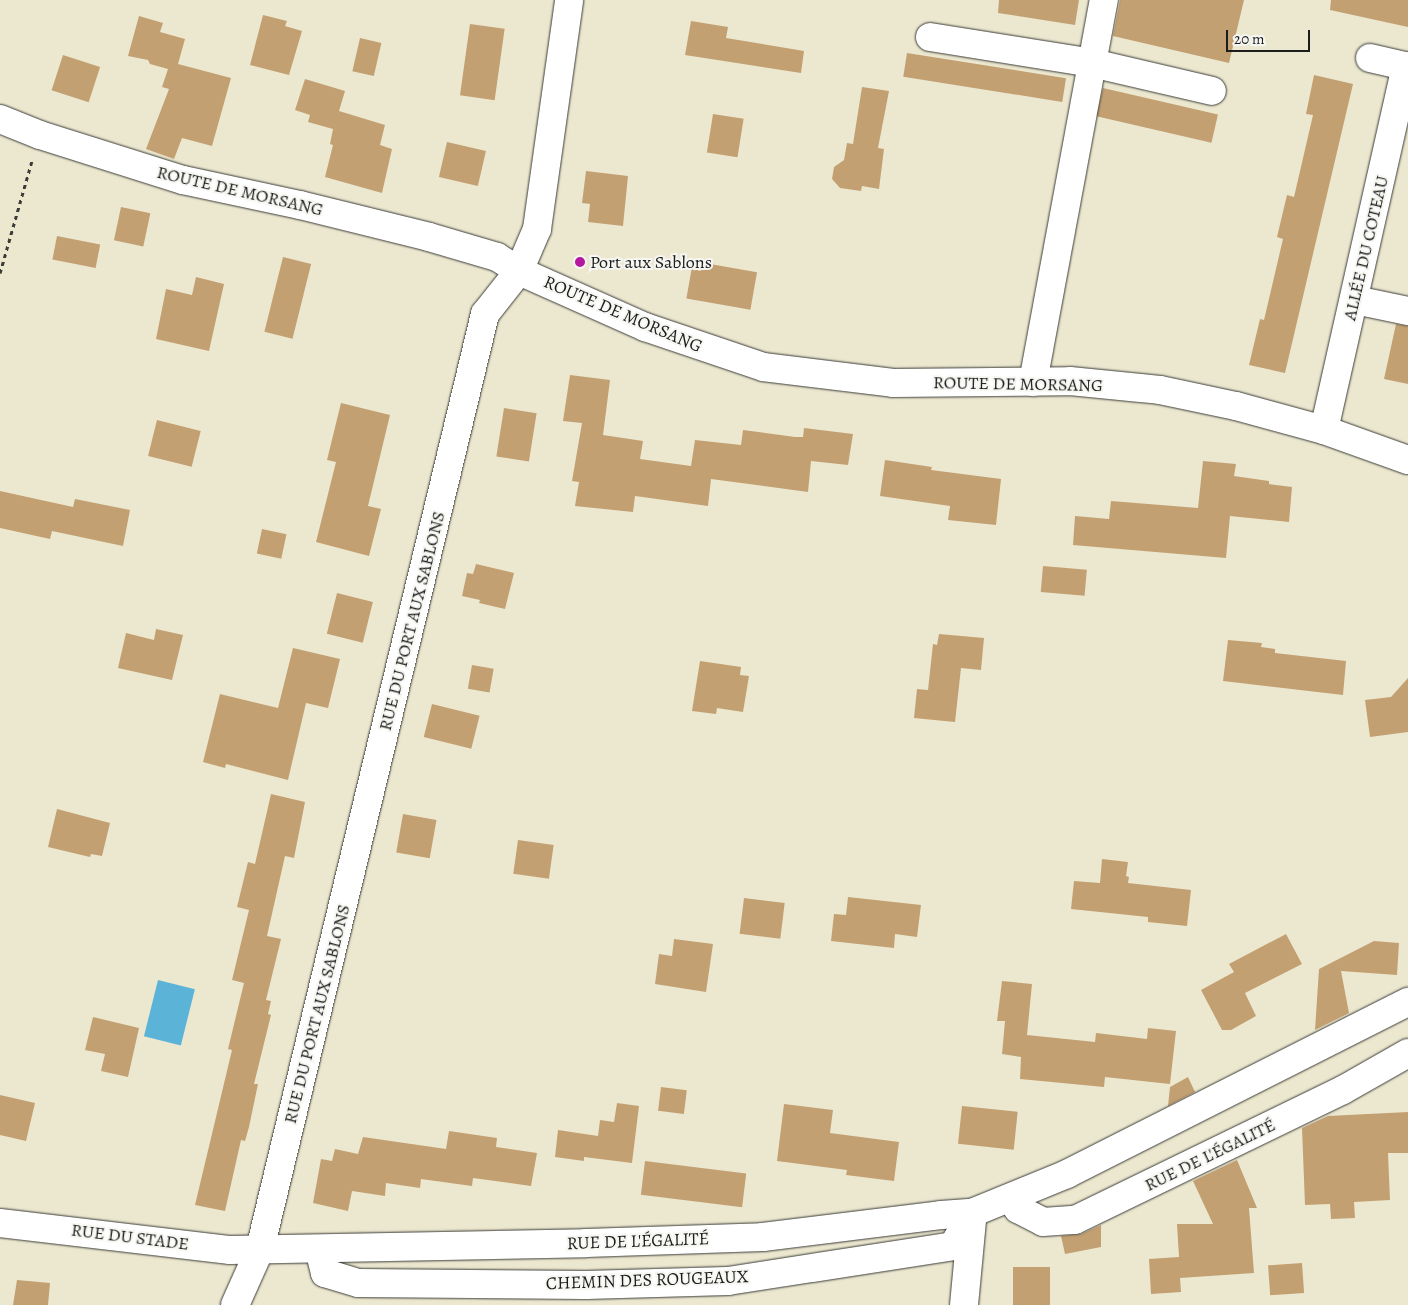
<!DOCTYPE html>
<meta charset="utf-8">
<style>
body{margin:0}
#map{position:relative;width:1408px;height:1305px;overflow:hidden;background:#ece8d0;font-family:Alegreya,serif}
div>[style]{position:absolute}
.water>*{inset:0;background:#5bb4d8;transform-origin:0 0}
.building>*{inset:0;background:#c3a072;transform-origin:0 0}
.path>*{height:3px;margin-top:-1.5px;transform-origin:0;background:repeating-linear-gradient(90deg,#3b3b37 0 4px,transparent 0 8px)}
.roads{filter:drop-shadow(0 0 1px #3b3b37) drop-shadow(0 0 1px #3b3b37)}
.minor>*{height:28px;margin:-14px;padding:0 14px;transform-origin:14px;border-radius:14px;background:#fff}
.dots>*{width:14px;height:14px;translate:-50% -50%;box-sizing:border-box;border:2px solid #f6f6f2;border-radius:50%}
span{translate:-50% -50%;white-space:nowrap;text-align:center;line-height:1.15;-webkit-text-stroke:4px #f6f6f2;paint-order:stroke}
.street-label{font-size:18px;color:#1c1c1c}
.poi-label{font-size:18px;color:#1c1c1c}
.left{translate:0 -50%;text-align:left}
.scale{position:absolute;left:1226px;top:30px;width:84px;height:22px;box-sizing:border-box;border:2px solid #1c1c1c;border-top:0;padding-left:6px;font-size:15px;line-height:18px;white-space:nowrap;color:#1c1c1c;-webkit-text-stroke:4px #f6f6f2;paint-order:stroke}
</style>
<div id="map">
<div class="water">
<i style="left:158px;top:980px;width:38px;height:58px;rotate:14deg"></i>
</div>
<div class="building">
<i style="clip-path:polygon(999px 0,1079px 0,1075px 25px,998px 13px)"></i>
<i style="clip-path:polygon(1120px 0,1244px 0,1229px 63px,1113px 36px)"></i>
<i style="clip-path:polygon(1331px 0,1408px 0,1408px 27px,1330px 10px)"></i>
<i style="clip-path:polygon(263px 15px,287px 21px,285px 26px,302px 31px,289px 75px,250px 65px)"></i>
<i style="clip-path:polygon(139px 16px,163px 23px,160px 32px,185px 39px,178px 64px,231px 78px,212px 146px,182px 138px,174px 159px,146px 149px,169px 89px,162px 87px,168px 69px,150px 64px,148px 60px,128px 56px)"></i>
<i style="clip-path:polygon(691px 21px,728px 27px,726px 38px,804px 51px,801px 73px,685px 55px)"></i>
<i style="left:470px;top:24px;width:35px;height:72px;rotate:8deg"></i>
<i style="left:360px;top:38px;width:22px;height:34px;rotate:13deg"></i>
<i style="left:907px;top:53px;width:161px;height:24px;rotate:9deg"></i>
<i style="left:63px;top:55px;width:39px;height:37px;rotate:18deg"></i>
<i style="clip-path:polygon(1314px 75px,1353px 84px,1285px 373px,1249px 365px,1260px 319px,1264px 320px,1283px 239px,1277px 237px,1287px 195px,1294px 197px,1313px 115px,1306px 114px)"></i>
<i style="clip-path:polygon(305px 79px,345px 91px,339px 111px,385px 125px,380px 145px,392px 149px,382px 193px,325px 177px,333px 145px,330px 144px,333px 129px,308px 122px,310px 115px,295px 110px)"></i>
<i style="clip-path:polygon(862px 87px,889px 91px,878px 148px,884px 149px,879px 189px,862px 186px,861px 191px,840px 188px,832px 179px,834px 167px,844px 160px,847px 143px,853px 144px)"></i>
<i style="left:1103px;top:88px;width:118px;height:29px;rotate:13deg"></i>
<i style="left:713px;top:114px;width:31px;height:39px;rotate:9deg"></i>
<i style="left:447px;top:142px;width:40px;height:36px;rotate:13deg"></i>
<i style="clip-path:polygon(586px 171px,628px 176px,623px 226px,588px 222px,590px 204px,582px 203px)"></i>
<i style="left:121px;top:207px;width:30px;height:34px;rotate:12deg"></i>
<i style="left:57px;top:236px;width:44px;height:24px;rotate:11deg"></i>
<i style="left:283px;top:257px;width:29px;height:77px;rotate:14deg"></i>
<i style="left:693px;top:261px;width:65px;height:38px;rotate:10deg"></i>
<i style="clip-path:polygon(196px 277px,224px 284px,209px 351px,156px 339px,166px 289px,192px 295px)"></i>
<i style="clip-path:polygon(1396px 324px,1408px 326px,1408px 384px,1384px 379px)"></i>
<i style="clip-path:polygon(570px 375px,610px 380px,603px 435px,643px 441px,640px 459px,691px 466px,695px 440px,741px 445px,743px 430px,795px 437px,803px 437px,804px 428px,853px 434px,848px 465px,811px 461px,808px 492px,711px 479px,708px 506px,635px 496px,633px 512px,575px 506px,579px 482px,572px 481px,582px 423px,563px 421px)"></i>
<i style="clip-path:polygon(341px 403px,390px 415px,368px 506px,381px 509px,369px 556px,316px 542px,336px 462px,327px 460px)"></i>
<i style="left:504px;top:408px;width:33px;height:49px;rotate:9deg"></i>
<i style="left:157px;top:420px;width:45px;height:37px;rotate:14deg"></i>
<i style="clip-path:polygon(885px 460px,932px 467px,931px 470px,1001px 479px,996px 525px,948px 520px,950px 506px,880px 496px)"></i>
<i style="clip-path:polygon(1203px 461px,1236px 464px,1234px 476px,1269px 481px,1269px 484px,1292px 487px,1289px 522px,1230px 516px,1226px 558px,1073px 545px,1075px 516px,1109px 519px,1111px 501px,1198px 508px)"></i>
<i style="clip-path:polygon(0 491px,73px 507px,75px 499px,130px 510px,123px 546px,52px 531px,50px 539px,0 528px)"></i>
<i style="left:262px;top:529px;width:25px;height:25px;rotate:12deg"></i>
<i style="clip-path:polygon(476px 564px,514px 573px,505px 609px,479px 603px,480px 600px,462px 596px,467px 573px,473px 574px)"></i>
<i style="left:1043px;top:566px;width:44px;height:26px;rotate:5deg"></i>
<i style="left:337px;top:593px;width:37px;height:42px;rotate:14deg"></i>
<i style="clip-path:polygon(156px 629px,183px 635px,172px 680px,118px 668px,126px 633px,154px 640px)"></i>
<i style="clip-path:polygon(939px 634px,984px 638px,981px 670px,961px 668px,955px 722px,914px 718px,917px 689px,928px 690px,933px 644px,937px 645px)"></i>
<i style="clip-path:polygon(1228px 640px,1262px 643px,1261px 647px,1275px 649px,1275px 653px,1346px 661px,1343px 695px,1223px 681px)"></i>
<i style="clip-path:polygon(293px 648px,340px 659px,328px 708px,306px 703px,288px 780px,226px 764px,225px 768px,203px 762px,220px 694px,278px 708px)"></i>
<i style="clip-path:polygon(700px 661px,741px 667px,740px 675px,749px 676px,743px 712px,717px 708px,716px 714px,692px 711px)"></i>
<i style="left:472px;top:665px;width:22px;height:24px;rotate:10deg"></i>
<i style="clip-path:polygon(1408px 678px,1408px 732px,1370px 737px,1365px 700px,1391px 697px)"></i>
<i style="left:432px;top:704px;width:49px;height:34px;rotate:14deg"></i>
<i style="clip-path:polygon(271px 794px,305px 802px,294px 858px,285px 856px,267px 936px,281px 939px,266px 1000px,271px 1001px,268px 1014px,271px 1015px,254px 1084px,258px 1084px,249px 1127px,245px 1141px,241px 1140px,225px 1211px,195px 1205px,232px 1050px,228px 1049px,244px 983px,232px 980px,249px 910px,237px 907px,248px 862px,255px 864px)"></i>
<i style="clip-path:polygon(57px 809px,110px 823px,102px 856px,91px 854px,90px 857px,48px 847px)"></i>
<i style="left:403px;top:814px;width:34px;height:39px;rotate:10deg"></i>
<i style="left:518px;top:840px;width:36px;height:34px;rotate:8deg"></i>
<i style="clip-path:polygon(1102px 859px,1128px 862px,1126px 876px,1129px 877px,1128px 883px,1191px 890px,1187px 926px,1148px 922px,1148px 917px,1071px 909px,1074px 881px,1100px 883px)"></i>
<i style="clip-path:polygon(848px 897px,921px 905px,917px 937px,895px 934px,894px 948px,831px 941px,834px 914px,846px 915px)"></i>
<i style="left:744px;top:898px;width:41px;height:36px;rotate:7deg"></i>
<i style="clip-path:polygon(1286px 934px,1302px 964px,1245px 993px,1256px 1016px,1231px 1030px,1222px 1030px,1201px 990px,1234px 972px,1229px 964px)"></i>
<i style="clip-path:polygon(674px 939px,713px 944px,706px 992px,655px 984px,659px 954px,672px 956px)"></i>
<i style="clip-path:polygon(1374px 941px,1399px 943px,1397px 975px,1341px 971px,1349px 1013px,1315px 1030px,1319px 969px)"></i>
<i style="clip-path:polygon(1002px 981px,1032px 984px,1027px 1035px,1095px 1042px,1096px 1033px,1147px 1039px,1148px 1028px,1176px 1031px,1170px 1084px,1105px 1077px,1104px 1087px,1020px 1079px,1021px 1057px,1002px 1054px,1005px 1021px,997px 1021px)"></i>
<i style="clip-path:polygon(93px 1017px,139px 1028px,128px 1077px,101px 1071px,105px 1054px,85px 1050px)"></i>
<i style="clip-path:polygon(1188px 1077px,1195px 1092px,1168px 1106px,1170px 1087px)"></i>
<i style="left:661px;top:1087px;width:26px;height:24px;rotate:7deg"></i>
<i style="clip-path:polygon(0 1095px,35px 1103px,26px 1141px,0 1135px)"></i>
<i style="clip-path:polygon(617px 1103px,639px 1106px,632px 1163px,584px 1157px,584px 1161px,555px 1157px,558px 1130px,598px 1136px,600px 1120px,614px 1122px)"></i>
<i style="clip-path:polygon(784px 1104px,833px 1110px,830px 1133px,899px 1142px,894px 1181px,846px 1175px,847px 1170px,777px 1161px)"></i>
<i style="left:962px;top:1106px;width:56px;height:38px;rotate:6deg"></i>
<i style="clip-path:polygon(1408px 1112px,1408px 1153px,1388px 1153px,1390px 1200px,1354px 1202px,1355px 1218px,1331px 1219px,1330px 1204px,1305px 1205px,1302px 1128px,1328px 1116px)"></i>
<i style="clip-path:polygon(449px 1131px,497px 1138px,496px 1147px,537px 1153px,531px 1186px,473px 1178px,472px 1186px,421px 1179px,420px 1188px,386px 1183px,385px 1196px,352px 1191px,348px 1211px,313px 1203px,321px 1159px,332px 1161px,335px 1149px,358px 1154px,363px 1137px,446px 1149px)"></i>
<i style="clip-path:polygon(1237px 1160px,1257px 1208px,1249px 1208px,1254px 1273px,1180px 1278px,1181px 1292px,1151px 1294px,1149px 1259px,1179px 1257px,1177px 1224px,1213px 1224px,1193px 1181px)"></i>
<i style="left:645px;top:1161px;width:102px;height:34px;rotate:7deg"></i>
<i style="clip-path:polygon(1101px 1225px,1101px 1247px,1065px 1254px,1061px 1236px,1081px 1234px)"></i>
<i style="left:1302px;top:1263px;width:30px;height:34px;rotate:86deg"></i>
<i style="left:1013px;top:1267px;width:37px;height:38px"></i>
<i style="clip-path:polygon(17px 1280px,50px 1283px,48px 1305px,13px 1305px)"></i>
</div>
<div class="path">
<i style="left:0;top:273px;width:116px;rotate:-74.1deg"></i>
</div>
<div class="roads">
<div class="minor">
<i style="left:930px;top:37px;width:164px;rotate:9.1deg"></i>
<i style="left:1092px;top:63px;width:123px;rotate:13.1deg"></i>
<i style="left:1370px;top:58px;width:39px;rotate:13deg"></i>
<i style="left:0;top:119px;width:43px;rotate:21.8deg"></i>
<i style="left:40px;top:135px;width:150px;rotate:17.5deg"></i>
<i style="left:183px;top:180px;width:120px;rotate:12.1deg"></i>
<i style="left:300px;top:205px;width:133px;rotate:13.9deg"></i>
<i style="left:429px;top:237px;width:71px;rotate:16.4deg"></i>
<i style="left:497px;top:257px;width:26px;rotate:32deg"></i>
<i style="left:519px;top:271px;width:138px;rotate:24deg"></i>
<i style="left:645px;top:327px;width:125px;rotate:18.7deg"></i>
<i style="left:763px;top:367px;width:131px;rotate:7deg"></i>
<i style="left:893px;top:383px;width:177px;rotate:-0.6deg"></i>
<i style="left:1070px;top:381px;width:90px;rotate:5.7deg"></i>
<i style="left:1160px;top:390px;width:78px;rotate:11.9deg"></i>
<i style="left:1236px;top:406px;width:91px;rotate:15.3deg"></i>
<i style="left:1324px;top:430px;width:89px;rotate:19.7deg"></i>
<i style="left:1355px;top:300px;width:54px;rotate:11.7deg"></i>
<i style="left:1033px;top:382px;width:389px;rotate:-79.5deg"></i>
<i style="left:1324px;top:430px;width:373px;rotate:-77.3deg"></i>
<i style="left:1011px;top:1198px;width:13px;rotate:58deg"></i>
<i style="left:1018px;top:1209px;width:28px;rotate:27deg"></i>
<i style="left:1043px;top:1222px;width:32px;rotate:-4deg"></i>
<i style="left:1075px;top:1220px;width:298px;rotate:-25.9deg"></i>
<i style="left:1343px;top:1090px;width:75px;rotate:-29.6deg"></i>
<i style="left:0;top:1223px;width:232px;rotate:6.7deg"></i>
<i style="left:230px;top:1250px;width:356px;rotate:-1.1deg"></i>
<i style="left:586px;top:1243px;width:177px;rotate:-1.9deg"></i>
<i style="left:763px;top:1237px;width:179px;rotate:-7deg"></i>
<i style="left:941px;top:1215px;width:31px;rotate:-4deg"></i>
<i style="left:972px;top:1213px;width:103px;rotate:-22.3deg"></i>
<i style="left:1067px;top:1174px;width:382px;rotate:-26.8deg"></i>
<i style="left:319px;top:1249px;width:25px;rotate:76deg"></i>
<i style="left:325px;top:1273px;width:34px;rotate:17deg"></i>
<i style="left:358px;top:1283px;width:228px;rotate:0.5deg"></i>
<i style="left:586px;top:1285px;width:142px;rotate:-1.6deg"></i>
<i style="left:728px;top:1281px;width:228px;rotate:-8.8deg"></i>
<i style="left:953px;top:1246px;width:38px;rotate:-60deg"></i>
<i style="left:235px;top:1305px;width:61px;rotate:-65.9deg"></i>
<i style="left:260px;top:1249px;width:962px;rotate:-76.47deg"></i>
<i style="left:485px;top:314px;width:55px;rotate:-51.7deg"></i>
<i style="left:519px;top:271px;width:46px;rotate:-66.8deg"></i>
<i style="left:537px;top:229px;width:231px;rotate:-82deg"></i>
<i style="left:964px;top:1305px;width:85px;rotate:-84.6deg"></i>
</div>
</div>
<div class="dots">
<i style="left:580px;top:262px;background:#b5179e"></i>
</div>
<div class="street-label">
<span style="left:240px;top:191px;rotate:13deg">ROUTE DE MORSANG</span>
<span style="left:1366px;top:248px;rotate:-77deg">ALLÉE DU COTEAU</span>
<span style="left:623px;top:314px;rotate:23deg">ROUTE DE MORSANG</span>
<span style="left:1018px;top:384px;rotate:1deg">ROUTE DE MORSANG</span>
<span style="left:412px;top:621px;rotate:-76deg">RUE DU PORT AUX SABLONS</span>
<span style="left:317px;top:1014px;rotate:-76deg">RUE DU PORT AUX SABLONS</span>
<span style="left:1210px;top:1155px;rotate:-26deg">RUE DE L'ÉGALITÉ</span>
<span style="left:130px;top:1237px;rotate:7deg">RUE DU STADE</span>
<span style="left:638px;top:1241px;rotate:-2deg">RUE DE L'ÉGALITÉ</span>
<span style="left:647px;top:1280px;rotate:-2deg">CHEMIN DES ROUGEAUX</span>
</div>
<div class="poi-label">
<span class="left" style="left:590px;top:262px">Port aux Sablons</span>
</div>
<div class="scale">20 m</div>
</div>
